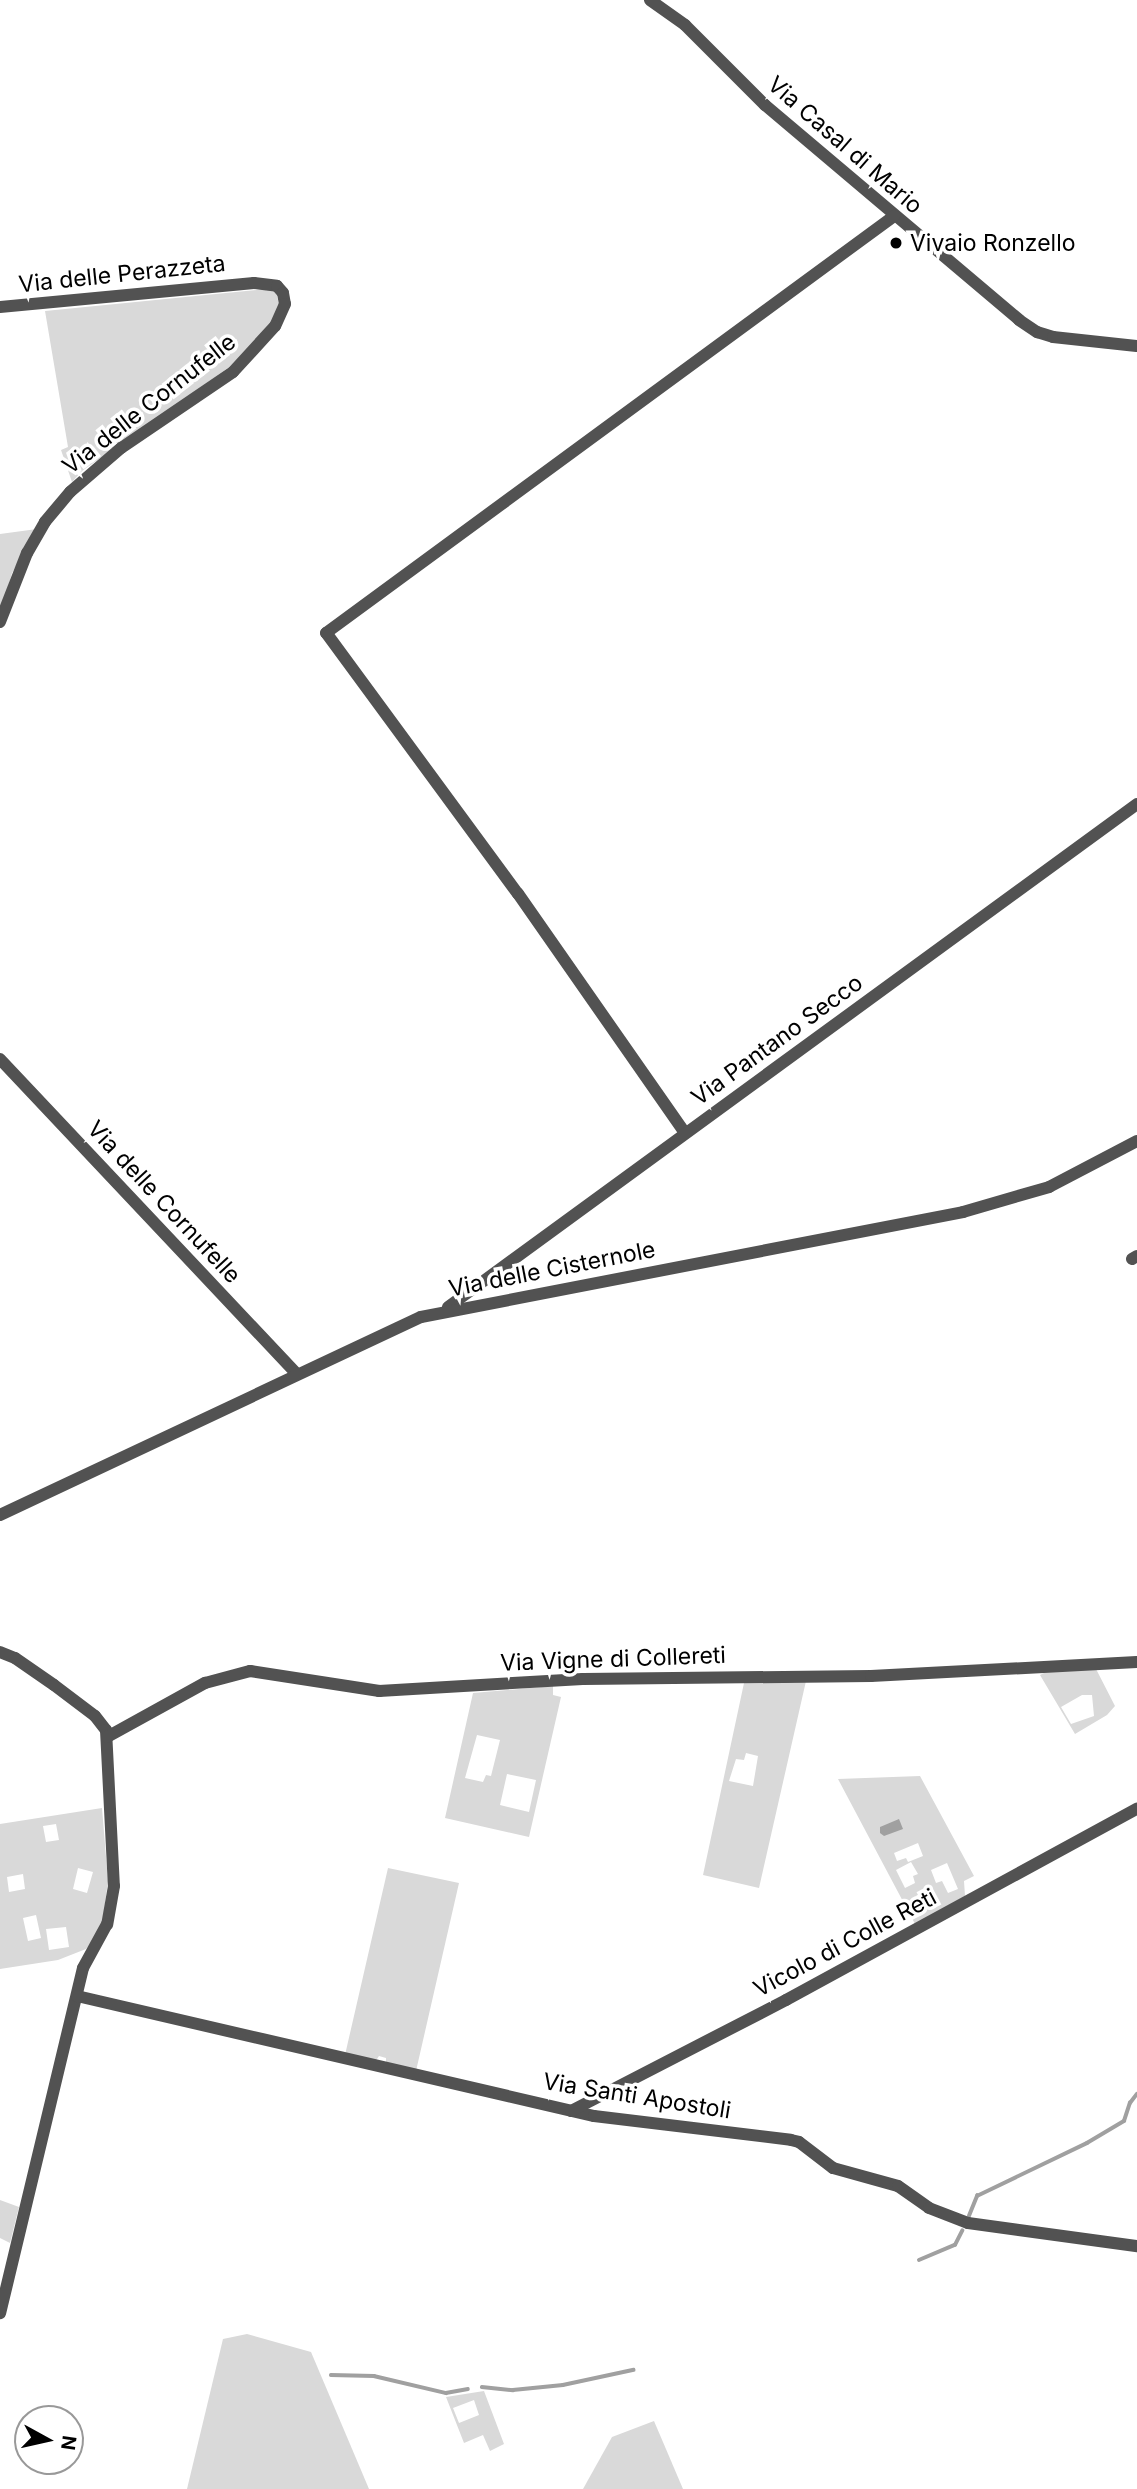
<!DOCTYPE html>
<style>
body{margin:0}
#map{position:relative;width:1137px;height:2489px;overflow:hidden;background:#fff;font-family:Inter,sans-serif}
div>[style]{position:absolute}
.green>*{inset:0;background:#d9d9d9}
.water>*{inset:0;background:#a0a0a0}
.stream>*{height:3.5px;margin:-1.75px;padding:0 1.75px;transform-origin:1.75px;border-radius:1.75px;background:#a0a0a0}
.minor>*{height:12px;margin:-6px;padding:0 6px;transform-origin:6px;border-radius:6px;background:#525252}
.dots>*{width:19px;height:19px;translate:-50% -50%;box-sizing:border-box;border:4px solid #fff;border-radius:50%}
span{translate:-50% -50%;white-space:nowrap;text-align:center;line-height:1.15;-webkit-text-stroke:7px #fff;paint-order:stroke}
.street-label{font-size:23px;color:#000}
.poi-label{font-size:23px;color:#000}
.left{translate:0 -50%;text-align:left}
.north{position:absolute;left:14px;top:2405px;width:70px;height:70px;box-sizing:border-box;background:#fff;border:2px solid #999;border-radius:50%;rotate:98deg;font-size:19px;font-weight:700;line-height:28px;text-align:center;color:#000}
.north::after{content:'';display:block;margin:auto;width:24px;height:32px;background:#000;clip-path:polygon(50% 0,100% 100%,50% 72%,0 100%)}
</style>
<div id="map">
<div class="green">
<i style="clip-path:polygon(267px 289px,276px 291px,279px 305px,276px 316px,249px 353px,82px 471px,72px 482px,61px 450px,68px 447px,45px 311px)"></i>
<i style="clip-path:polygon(37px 529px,12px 573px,0 614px,0 534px)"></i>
<i style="clip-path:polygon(evenodd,1095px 1667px,1115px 1706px,1107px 1715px,1075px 1734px,1040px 1675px,1048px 1671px,1095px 1667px,1082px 1695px,1092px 1695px,1094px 1716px,1071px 1724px,1061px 1707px,1082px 1695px)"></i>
<i style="clip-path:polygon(evenodd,806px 1681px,759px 1888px,703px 1875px,744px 1683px,806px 1681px,746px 1753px,758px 1756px,753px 1786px,729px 1781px,736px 1759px,744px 1760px,746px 1753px)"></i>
<i style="clip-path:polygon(evenodd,553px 1686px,553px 1695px,561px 1697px,529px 1837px,445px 1818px,473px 1693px,553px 1686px,477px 1735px,500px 1740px,491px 1776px,486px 1775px,483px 1782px,465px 1778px,477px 1735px,553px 1686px,507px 1774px,536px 1780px,529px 1812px,500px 1805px,507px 1774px)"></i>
<i style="clip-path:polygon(evenodd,920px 1776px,974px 1876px,964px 1881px,965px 1896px,915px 1924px,838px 1779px,920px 1776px,918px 1843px,923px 1856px,908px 1862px,906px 1858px,897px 1861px,894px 1853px,918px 1843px,920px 1776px,911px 1862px,918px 1874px,913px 1876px,915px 1883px,905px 1888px,896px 1870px,911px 1862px,920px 1776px,947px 1863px,958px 1889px,948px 1893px,942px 1881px,936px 1883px,931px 1870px,947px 1863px)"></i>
<i style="clip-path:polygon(evenodd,102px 1808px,108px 1881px,103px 1919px,96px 1937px,86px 1949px,58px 1960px,0 1969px,0 1824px,102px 1808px,56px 1824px,59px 1840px,46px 1842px,43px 1826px,56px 1824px,102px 1808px,78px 1868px,93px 1872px,87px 1893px,73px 1889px,78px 1868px,102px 1808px,23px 1874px,25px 1889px,9px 1892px,7px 1877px,23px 1874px,102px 1808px,36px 1915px,41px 1938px,28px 1941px,23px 1918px,36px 1915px,102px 1808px,66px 1927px,69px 1947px,49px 1950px,46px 1929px,66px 1927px)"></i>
<i style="clip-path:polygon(388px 1868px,459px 1883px,416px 2071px,386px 2065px,386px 2058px,379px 2056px,375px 2062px,345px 2055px)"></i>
<i style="clip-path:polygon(0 2200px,19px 2207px,10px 2243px,0 2238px)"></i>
<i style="clip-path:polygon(247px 2334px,311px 2352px,369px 2489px,187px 2489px,223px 2339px)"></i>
<i style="clip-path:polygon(evenodd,484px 2391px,504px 2444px,490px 2451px,483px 2435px,464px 2443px,446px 2397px,484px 2391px,474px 2400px,479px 2415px,459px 2423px,453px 2408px,474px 2400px)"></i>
<i style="clip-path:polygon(654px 2421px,683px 2489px,583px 2489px,612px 2437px)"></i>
</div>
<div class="water">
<i style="clip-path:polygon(899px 1819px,903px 1829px,884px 1836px,880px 1833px,880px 1827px)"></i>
</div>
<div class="stream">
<i style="left:969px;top:2216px;width:22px;rotate:-68deg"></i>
<i style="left:977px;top:2196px;width:122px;rotate:-25.7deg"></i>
<i style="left:1087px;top:2143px;width:43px;rotate:-30.7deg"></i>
<i style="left:1124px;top:2121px;width:19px;rotate:-72deg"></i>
<i style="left:1130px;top:2103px;width:11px;rotate:-52deg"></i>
<i style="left:919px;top:2260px;width:39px;rotate:-23deg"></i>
<i style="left:955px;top:2245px;width:16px;rotate:-63deg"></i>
<i style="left:331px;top:2375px;width:43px;rotate:1.3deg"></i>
<i style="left:374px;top:2376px;width:74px;rotate:13.3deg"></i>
<i style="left:446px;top:2393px;width:22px;rotate:-10deg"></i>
<i style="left:482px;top:2387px;width:31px;rotate:6deg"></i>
<i style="left:513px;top:2390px;width:50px;rotate:-5.7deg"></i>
<i style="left:563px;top:2385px;width:72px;rotate:-12.1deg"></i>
</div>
<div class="minor">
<i style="left:650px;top:0;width:43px;rotate:35.5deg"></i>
<i style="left:685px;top:25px;width:113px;rotate:45deg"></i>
<i style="left:765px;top:105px;width:333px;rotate:40.2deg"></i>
<i style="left:1019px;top:320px;width:22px;rotate:34deg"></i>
<i style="left:1037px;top:332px;width:17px;rotate:17deg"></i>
<i style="left:1053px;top:337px;width:84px;rotate:6.1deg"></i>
<i style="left:0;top:307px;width:255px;rotate:-5.4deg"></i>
<i style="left:254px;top:283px;width:23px;rotate:7deg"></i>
<i style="left:277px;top:286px;width:9px;rotate:49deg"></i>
<i style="left:283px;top:293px;width:11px;rotate:80deg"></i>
<i style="left:285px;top:304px;width:24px;rotate:114deg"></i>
<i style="left:275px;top:326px;width:62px;rotate:132.4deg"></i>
<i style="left:233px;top:372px;width:135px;rotate:145.8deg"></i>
<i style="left:121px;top:448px;width:67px;rotate:139.2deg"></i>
<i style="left:70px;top:492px;width:39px;rotate:130deg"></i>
<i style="left:45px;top:522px;width:36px;rotate:120deg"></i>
<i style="left:27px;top:553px;width:74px;rotate:111.4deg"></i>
<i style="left:0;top:1059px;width:433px;rotate:46.7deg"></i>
<i style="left:685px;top:1133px;width:292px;rotate:-124.9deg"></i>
<i style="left:518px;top:894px;width:324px;rotate:-126.3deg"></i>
<i style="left:326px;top:633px;width:705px;rotate:-36.28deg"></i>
<i style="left:1132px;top:1259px;width:6px;rotate:-31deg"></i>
<i style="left:448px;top:1307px;width:853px;rotate:-36.13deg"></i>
<i style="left:0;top:1515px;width:465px;rotate:-25.2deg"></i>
<i style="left:421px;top:1317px;width:552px;rotate:-10.96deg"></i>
<i style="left:963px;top:1212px;width:90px;rotate:-16.2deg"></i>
<i style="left:1049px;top:1187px;width:99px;rotate:-27.6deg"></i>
<i style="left:0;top:1652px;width:16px;rotate:22deg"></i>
<i style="left:15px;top:1658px;width:47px;rotate:34.7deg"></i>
<i style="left:54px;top:1685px;width:51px;rotate:37.1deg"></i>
<i style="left:95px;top:1716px;width:18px;rotate:52deg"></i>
<i style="left:106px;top:1730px;width:156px;rotate:87.1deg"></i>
<i style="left:114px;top:1886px;width:39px;rotate:100deg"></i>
<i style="left:107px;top:1924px;width:50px;rotate:118.6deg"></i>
<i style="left:83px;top:1968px;width:355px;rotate:103.5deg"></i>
<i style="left:107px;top:1737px;width:112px;rotate:-28.9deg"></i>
<i style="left:205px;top:1683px;width:47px;rotate:-14.9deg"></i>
<i style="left:250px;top:1671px;width:131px;rotate:8.8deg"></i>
<i style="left:379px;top:1691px;width:204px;rotate:-3.4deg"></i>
<i style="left:583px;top:1679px;width:288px;rotate:-0.6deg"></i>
<i style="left:871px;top:1676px;width:266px;rotate:-3deg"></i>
<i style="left:77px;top:1996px;width:531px;rotate:13.07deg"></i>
<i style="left:594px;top:2116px;width:198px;rotate:6.9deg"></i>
<i style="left:791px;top:2140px;width:8px;rotate:14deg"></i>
<i style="left:799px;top:2142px;width:43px;rotate:37.4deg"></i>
<i style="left:833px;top:2168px;width:67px;rotate:15.5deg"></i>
<i style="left:898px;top:2186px;width:38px;rotate:35deg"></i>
<i style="left:929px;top:2208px;width:42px;rotate:21deg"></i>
<i style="left:968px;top:2223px;width:171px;rotate:7.8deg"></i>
<i style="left:571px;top:2111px;width:242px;rotate:-27.3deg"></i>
<i style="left:786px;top:2000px;width:400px;rotate:-28.6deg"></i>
</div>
<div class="dots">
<i style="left:896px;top:243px;background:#000"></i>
</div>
<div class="street-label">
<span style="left:845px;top:145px;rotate:41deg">Via Casal di Mario</span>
<span style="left:122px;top:274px;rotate:-6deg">Via delle Perazzeta</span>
<span style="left:149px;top:404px;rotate:-38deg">Via delle Cornufelle</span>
<span style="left:777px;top:1040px;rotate:-36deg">Via Pantano Secco</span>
<span style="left:164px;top:1202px;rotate:47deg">Via delle Cornufelle</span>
<span style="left:552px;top:1269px;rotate:-11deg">Via delle Cisternole</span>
<span style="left:613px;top:1659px;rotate:-2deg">Via Vigne di Collereti</span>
<span style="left:845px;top:1943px;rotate:-28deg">Vicolo di Colle Reti</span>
<span style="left:637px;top:2096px;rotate:9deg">Via Santi Apostoli</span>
</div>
<div class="poi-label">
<span class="left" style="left:910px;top:243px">Vivaio Ronzello</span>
</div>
<div class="north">N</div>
</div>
